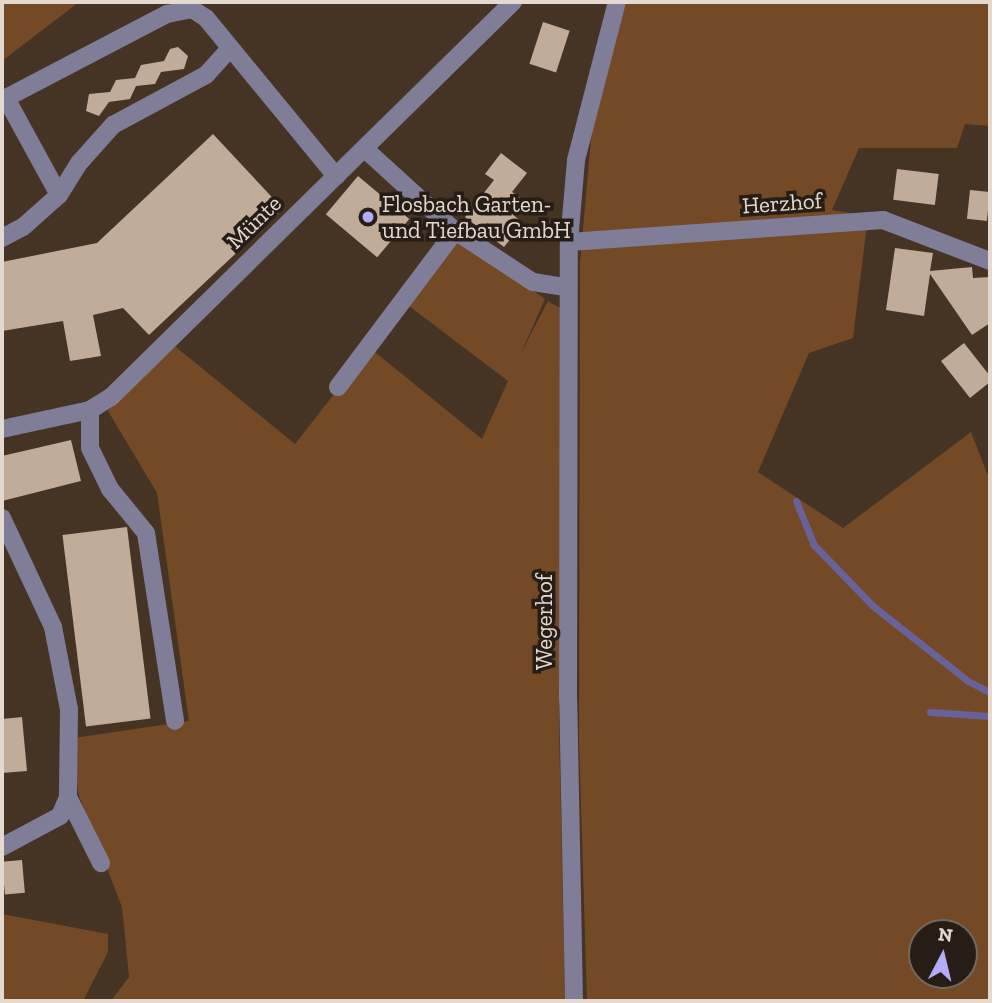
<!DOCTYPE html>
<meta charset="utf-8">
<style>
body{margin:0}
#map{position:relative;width:992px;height:1003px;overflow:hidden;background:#453324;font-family:"Zilla Slab",serif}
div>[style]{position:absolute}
.green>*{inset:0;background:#734a25}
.stream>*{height:7px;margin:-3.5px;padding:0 3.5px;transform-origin:3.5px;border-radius:3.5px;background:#68629b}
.building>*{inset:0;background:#c1ab99;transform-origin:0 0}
.minor>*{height:18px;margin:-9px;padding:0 9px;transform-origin:9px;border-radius:9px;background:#7f7d98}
.dots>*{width:19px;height:19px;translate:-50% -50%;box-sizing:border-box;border:4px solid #251d16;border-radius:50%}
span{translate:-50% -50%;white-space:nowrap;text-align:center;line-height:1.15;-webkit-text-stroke:7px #251d16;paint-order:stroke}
.street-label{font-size:23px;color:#e4d9cf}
.poi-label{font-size:23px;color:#e4d9cf}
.left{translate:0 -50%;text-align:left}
.frame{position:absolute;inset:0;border:4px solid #e4d9cf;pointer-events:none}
.north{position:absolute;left:908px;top:919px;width:70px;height:70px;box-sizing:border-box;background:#251d16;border:2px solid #716860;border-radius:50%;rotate:7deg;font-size:19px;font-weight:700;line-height:28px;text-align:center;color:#e4d9cf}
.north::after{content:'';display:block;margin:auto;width:24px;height:32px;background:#b4acf9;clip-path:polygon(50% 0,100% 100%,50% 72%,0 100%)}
</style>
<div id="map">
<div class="green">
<i style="clip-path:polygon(2px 2px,79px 2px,2px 61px)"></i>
<i style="clip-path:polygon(evenodd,626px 2px,990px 2px,990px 126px,965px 124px,957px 148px,859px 148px,832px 210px,868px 216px,853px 338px,809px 353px,758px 472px,843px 528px,971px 432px,990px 481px,990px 1001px,587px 1001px,579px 740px,580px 263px,592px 127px,626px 2px,922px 933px,964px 933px,964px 975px,922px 975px,922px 933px)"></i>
<i style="clip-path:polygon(456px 236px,545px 299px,521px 353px,548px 301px,562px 309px,559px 725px,565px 1001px,111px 1001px,129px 977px,122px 907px,78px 793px,74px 738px,189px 721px,157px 493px,108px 411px,171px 343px,295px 444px,370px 348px,482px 439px,508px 381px,405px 303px)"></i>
<i style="clip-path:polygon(2px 914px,108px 934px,108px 952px,83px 1001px,2px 1001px)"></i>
</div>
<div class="stream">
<i style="left:796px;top:501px;width:48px;rotate:67.8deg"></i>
<i style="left:814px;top:545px;width:85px;rotate:46deg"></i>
<i style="left:873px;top:606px;width:121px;rotate:38.3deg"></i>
<i style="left:968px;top:681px;width:25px;rotate:27deg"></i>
<i style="left:930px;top:712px;width:60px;rotate:3.8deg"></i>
</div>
<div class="building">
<i style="left:543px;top:22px;width:28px;height:44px;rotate:18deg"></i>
<i style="clip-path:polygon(178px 47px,188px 56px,184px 69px,161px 72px,155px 84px,136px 86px,130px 99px,109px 102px,99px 116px,86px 111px,89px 94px,110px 92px,116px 80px,135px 78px,141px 65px,164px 61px,170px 49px)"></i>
<i style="clip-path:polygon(213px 134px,283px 209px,149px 335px,123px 308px,93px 315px,101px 356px,70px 361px,63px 321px,2px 331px,2px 262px,97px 243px)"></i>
<i style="clip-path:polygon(501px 153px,527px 173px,512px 192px,522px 199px,511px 213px,523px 223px,504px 247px,465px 217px,494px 180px,485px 174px)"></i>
<i style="left:897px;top:169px;width:42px;height:31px;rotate:7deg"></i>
<i style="left:358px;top:176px;width:67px;height:50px;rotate:40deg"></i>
<i style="left:970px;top:190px;width:20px;height:29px;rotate:6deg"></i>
<i style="clip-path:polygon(895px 248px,933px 253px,930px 271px,972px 267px,973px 278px,990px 277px,990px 323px,972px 335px,930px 274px,924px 316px,886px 310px)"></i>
<i style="clip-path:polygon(964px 343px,990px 376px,990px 382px,970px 398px,941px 361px)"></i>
<i style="clip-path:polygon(71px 440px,81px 481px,2px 501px,2px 456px)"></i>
<i style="left:127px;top:527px;width:193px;height:65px;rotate:83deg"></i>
<i style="clip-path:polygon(22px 717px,27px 771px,2px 773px,2px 719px)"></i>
<i style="left:22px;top:860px;width:33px;height:20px;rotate:85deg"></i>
</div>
<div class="minor">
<i style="left:59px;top:195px;width:111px;rotate:-118.7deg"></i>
<i style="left:6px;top:98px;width:182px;rotate:-27.6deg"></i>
<i style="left:167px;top:14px;width:25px;rotate:-11deg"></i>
<i style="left:192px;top:9px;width:17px;rotate:33deg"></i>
<i style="left:206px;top:18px;width:205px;rotate:50.6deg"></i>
<i style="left:455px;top:231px;width:93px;rotate:33.2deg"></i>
<i style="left:533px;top:282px;width:36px;rotate:9deg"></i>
<i style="left:2px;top:238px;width:24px;rotate:-28deg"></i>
<i style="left:23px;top:227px;width:48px;rotate:-41.6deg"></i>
<i style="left:59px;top:195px;width:39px;rotate:-58deg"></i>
<i style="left:80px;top:162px;width:50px;rotate:-48.3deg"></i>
<i style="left:113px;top:125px;width:106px;rotate:-28.3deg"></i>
<i style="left:206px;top:75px;width:36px;rotate:-48deg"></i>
<i style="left:569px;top:242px;width:315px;rotate:-4deg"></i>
<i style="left:883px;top:220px;width:115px;rotate:21deg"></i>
<i style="left:338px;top:387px;width:195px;rotate:-53.1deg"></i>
<i style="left:455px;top:231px;width:122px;rotate:-137.7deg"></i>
<i style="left:90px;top:410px;width:38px;rotate:90deg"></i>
<i style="left:90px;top:448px;width:46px;rotate:64deg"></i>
<i style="left:110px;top:489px;width:57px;rotate:50.7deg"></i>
<i style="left:146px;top:533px;width:190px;rotate:81.2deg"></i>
<i style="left:2px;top:429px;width:90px;rotate:-12.2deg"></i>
<i style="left:90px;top:410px;width:25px;rotate:-32deg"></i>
<i style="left:111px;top:397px;width:564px;rotate:-44.5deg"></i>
<i style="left:2px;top:518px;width:120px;rotate:64.9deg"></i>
<i style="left:53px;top:627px;width:84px;rotate:79deg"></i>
<i style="left:69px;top:709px;width:88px;rotate:90.7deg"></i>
<i style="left:68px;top:797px;width:74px;rotate:63.4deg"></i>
<i style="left:2px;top:847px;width:66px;rotate:-28.1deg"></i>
<i style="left:60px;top:816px;width:21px;rotate:-67deg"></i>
<i style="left:574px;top:1001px;width:301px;rotate:-91.1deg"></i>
<i style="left:568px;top:700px;width:458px;rotate:-89.9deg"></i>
<i style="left:569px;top:242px;width:82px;rotate:-85.1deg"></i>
<i style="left:576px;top:160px;width:163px;rotate:-75.5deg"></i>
</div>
<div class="dots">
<i style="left:368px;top:217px;background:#b4acf9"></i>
</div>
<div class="street-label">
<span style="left:782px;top:203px;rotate:-4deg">Herzhof</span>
<span style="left:254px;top:222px;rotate:-44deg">Münte</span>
<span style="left:544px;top:622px;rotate:-90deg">Wegerhof</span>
</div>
<div class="poi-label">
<span class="left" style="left:382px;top:217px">Flosbach Garten-<br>und Tiefbau GmbH</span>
</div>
<div class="frame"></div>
<div class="north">N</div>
</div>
